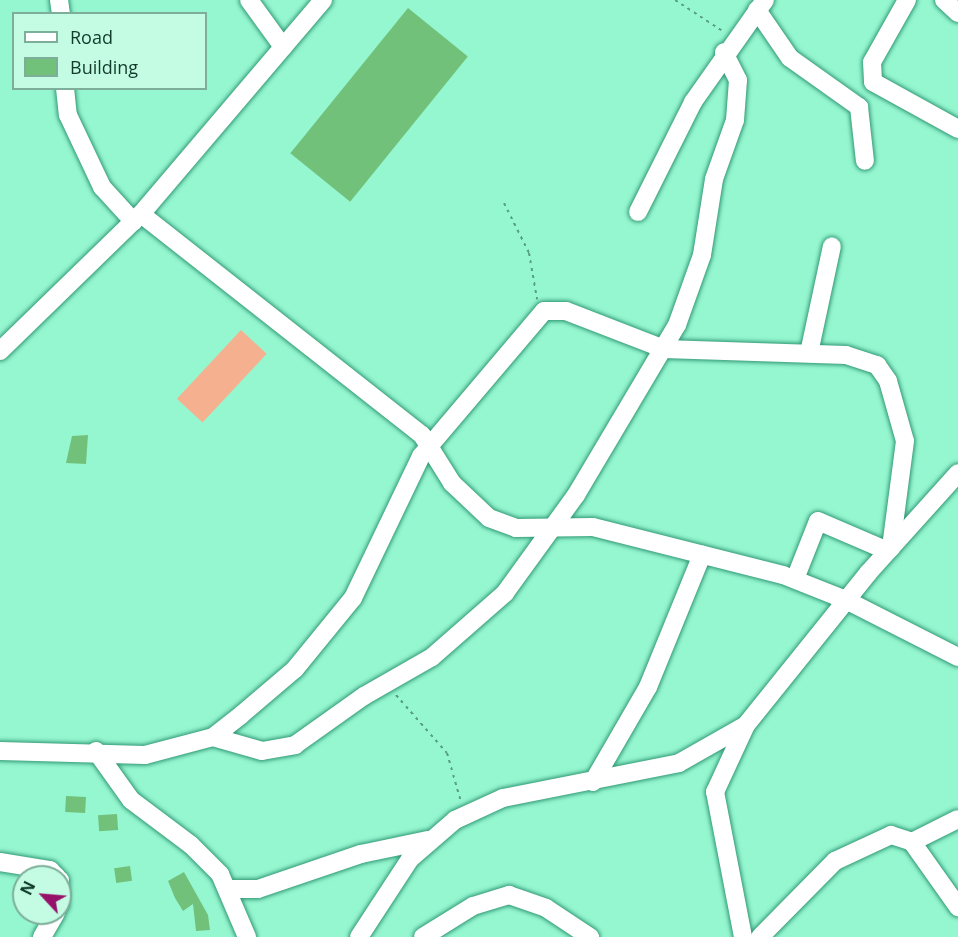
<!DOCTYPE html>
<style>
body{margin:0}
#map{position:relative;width:958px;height:937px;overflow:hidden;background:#95f7d0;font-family:"Open Sans",sans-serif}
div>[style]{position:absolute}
.green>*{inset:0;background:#f5b08f;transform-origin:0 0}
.building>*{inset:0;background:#71c17a;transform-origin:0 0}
.path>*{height:2px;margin-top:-1px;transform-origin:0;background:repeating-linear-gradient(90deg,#579e82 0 3px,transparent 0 7.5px)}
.roads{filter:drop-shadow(0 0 2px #329976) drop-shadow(0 0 2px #329976)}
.minor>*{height:18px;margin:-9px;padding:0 9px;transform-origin:9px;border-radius:9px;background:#fff}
span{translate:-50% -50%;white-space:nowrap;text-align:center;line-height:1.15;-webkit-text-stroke:6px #c4fbe3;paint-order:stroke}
.legend{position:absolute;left:12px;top:12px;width:195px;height:78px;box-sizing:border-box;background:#c4fbe3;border:2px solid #7cae9a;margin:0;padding:8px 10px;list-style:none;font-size:18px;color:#113b2c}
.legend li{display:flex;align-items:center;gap:12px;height:30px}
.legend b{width:30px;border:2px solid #7cae9a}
.north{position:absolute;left:12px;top:865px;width:60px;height:60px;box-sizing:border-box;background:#c4fbe3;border:2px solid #7cae9a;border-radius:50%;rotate:296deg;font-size:16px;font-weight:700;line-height:24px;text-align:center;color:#113b2c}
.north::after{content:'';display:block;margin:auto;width:21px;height:27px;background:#96126a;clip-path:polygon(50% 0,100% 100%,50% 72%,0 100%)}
</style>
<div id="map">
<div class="green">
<i style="left:241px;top:330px;width:35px;height:94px;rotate:43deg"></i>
</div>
<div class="building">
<i style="left:408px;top:8px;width:77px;height:187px;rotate:39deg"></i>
<i style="clip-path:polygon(88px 435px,86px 464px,66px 463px,72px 436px)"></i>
<i style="left:66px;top:796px;width:20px;height:16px;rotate:3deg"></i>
<i style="left:117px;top:814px;width:16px;height:19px;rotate:86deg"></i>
<i style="left:130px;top:866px;width:15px;height:16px;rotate:82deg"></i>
<i style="clip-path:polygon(184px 872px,208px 915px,210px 930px,196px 931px,193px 904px,183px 911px,175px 898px,168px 881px)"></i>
</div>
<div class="path">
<i style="left:675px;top:0;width:59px;rotate:33.1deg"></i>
<i style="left:504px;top:203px;width:56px;rotate:63.4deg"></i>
<i style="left:529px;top:253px;width:47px;rotate:80.1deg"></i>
<i style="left:396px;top:695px;width:77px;rotate:48.7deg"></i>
<i style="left:447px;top:753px;width:51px;rotate:74.1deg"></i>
</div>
<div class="roads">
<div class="minor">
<i style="left:59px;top:0;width:14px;rotate:82deg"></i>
<i style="left:249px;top:0;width:58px;rotate:54.1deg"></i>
<i style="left:907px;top:0;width:71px;rotate:119.4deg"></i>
<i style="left:872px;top:62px;width:20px;rotate:87deg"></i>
<i style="left:873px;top:82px;width:97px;rotate:28.9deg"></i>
<i style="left:944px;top:0;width:19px;rotate:43deg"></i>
<i style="left:757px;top:10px;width:58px;rotate:55.5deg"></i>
<i style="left:790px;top:58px;width:85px;rotate:35.4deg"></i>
<i style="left:859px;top:107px;width:54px;rotate:83.7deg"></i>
<i style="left:65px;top:88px;width:27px;rotate:84deg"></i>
<i style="left:68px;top:115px;width:80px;rotate:64.7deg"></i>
<i style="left:102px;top:187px;width:47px;rotate:47.6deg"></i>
<i style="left:638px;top:212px;width:123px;rotate:-63.4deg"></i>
<i style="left:693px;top:102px;width:125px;rotate:-54.8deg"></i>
<i style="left:141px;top:214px;width:357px;rotate:38.2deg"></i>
<i style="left:422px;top:435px;width:57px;rotate:58deg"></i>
<i style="left:452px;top:483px;width:51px;rotate:43.4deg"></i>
<i style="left:489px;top:518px;width:29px;rotate:20deg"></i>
<i style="left:516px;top:528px;width:77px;rotate:-0.7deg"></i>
<i style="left:593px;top:527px;width:196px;rotate:14.2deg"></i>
<i style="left:783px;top:575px;width:68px;rotate:21.6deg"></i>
<i style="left:846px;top:600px;width:126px;rotate:27deg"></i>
<i style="left:0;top:351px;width:197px;rotate:-44.2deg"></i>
<i style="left:141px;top:214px;width:281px;rotate:-49.6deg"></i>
<i style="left:809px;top:353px;width:109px;rotate:-77.9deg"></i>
<i style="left:795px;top:579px;width:62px;rotate:-68.4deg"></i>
<i style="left:818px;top:521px;width:76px;rotate:23.2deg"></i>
<i style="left:213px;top:737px;width:51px;rotate:15.9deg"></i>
<i style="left:262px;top:751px;width:34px;rotate:-10deg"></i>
<i style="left:295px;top:745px;width:85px;rotate:-35.4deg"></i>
<i style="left:364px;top:696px;width:78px;rotate:-29.8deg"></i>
<i style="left:432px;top:657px;width:97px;rotate:-41.2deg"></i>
<i style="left:505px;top:593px;width:121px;rotate:-54.1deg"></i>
<i style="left:576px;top:495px;width:198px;rotate:-59.3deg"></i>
<i style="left:677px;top:325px;width:74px;rotate:-70.3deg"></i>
<i style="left:702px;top:255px;width:77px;rotate:-81deg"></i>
<i style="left:714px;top:179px;width:63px;rotate:-70.4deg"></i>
<i style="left:735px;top:120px;width:40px;rotate:-85.7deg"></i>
<i style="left:738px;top:80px;width:31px;rotate:-117deg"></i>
<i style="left:0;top:751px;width:145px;rotate:1.6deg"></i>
<i style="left:145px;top:755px;width:70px;rotate:-14.8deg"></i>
<i style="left:213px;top:737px;width:36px;rotate:-38deg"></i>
<i style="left:241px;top:715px;width:71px;rotate:-40.4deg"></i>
<i style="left:295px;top:669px;width:92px;rotate:-50.8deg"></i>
<i style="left:353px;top:598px;width:157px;rotate:-64.4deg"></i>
<i style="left:421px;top:456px;width:190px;rotate:-49.7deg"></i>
<i style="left:544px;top:311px;width:22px"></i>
<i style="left:566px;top:311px;width:105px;rotate:21.2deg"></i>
<i style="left:664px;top:349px;width:182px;rotate:1.9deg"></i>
<i style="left:846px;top:355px;width:33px;rotate:18deg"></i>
<i style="left:877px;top:365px;width:19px;rotate:55deg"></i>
<i style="left:888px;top:381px;width:62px;rotate:74.2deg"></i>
<i style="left:905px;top:441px;width:108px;rotate:97.5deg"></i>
<i style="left:96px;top:751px;width:60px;rotate:54.5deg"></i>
<i style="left:131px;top:800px;width:75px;rotate:36.9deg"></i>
<i style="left:191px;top:845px;width:41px;rotate:45deg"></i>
<i style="left:220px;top:874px;width:69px;rotate:66.8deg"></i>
<i style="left:593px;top:782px;width:110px;rotate:-59.9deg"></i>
<i style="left:648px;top:687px;width:143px;rotate:-67.8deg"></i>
<i style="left:912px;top:842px;width:51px;rotate:-26.6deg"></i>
<i style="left:0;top:862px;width:51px;rotate:9.1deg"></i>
<i style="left:50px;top:870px;width:10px;rotate:45deg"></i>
<i style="left:60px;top:880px;width:25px;rotate:90deg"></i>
<i style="left:230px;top:889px;width:28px"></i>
<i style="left:258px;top:889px;width:109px;rotate:-18.8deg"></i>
<i style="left:361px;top:854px;width:68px;rotate:-11.8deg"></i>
<i style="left:42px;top:937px;width:28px;rotate:-60deg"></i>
<i style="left:359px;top:937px;width:93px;rotate:-56.8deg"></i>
<i style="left:410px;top:859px;width:60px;rotate:-40.9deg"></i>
<i style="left:455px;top:820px;width:53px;rotate:-24.6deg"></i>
<i style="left:503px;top:798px;width:179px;rotate:-11.2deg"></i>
<i style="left:679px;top:763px;width:77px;rotate:-29.6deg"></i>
<i style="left:746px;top:725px;width:196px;rotate:-51.2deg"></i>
<i style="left:869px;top:572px;width:133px;rotate:-48deg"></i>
<i style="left:423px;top:937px;width:59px;rotate:-31.8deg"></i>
<i style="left:473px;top:906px;width:38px;rotate:-17deg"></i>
<i style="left:509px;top:895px;width:39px;rotate:19deg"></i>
<i style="left:546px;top:908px;width:53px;rotate:33.4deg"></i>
<i style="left:743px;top:937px;width:148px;rotate:-100.9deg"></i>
<i style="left:715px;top:792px;width:72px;rotate:-65.2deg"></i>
<i style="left:760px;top:937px;width:107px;rotate:-45.4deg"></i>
<i style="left:835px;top:861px;width:62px;rotate:-24.9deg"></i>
<i style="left:891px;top:835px;width:22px;rotate:18deg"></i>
<i style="left:912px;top:842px;width:80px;rotate:54.7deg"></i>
</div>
</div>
<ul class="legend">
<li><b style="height:8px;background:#fff"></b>Road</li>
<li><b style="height:16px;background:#71c17a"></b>Building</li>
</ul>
<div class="north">N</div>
</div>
